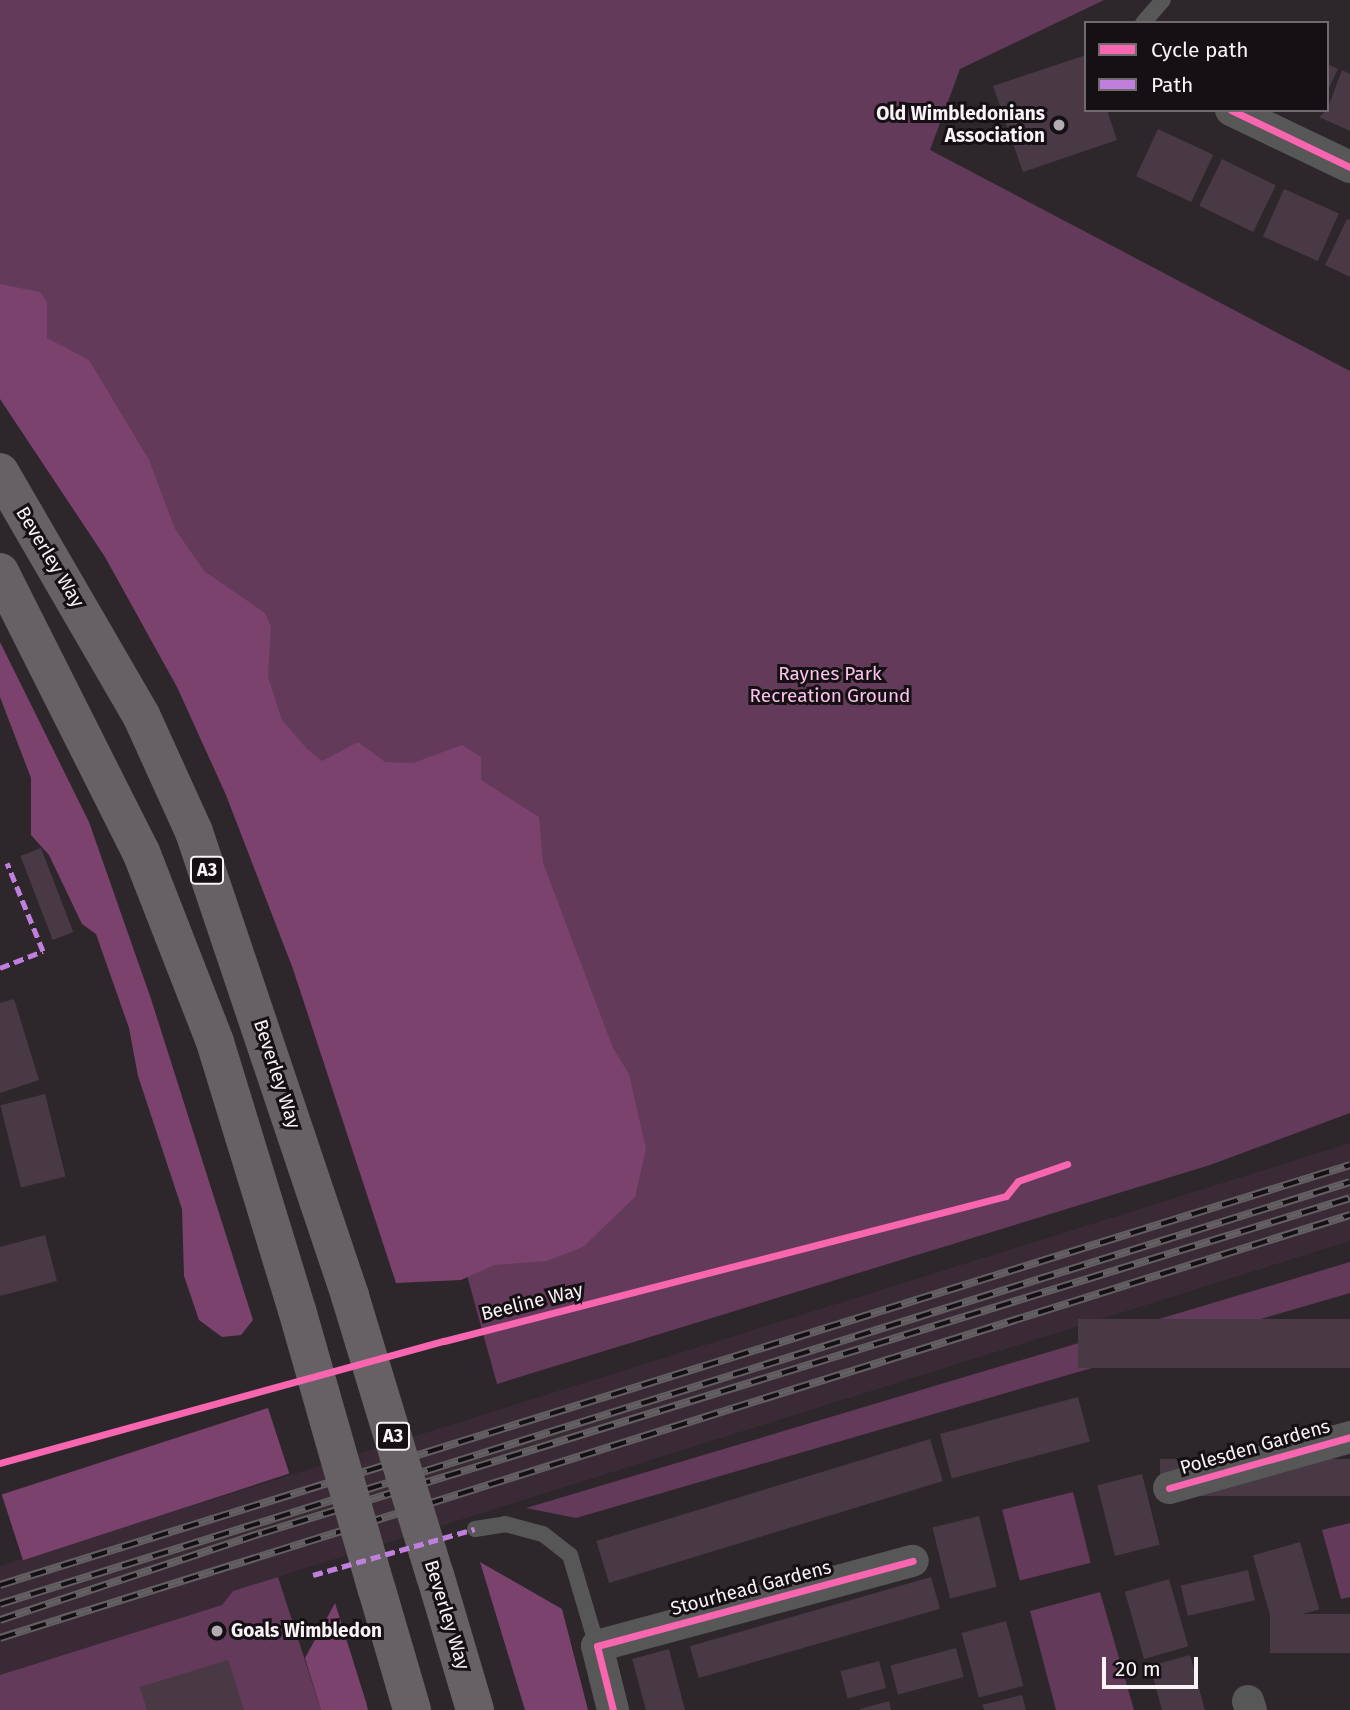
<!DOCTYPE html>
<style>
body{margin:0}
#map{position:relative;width:1350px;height:1710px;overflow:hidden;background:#2d272b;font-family:"Fira Sans",sans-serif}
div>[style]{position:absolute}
.built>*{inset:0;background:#392a35}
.green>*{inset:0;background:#633a59;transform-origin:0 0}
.forest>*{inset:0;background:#7b426e;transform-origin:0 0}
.building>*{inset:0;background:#483944;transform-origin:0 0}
.service>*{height:16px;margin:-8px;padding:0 8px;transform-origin:8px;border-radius:8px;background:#585758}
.minor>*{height:32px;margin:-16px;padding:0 16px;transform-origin:16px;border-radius:16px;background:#585758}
.trunk>*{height:38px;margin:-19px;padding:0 19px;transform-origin:19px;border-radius:19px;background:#656164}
.rail>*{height:8px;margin-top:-4px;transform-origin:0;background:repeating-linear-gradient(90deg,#141013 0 16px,#635f62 0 32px);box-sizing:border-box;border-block:2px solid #635f62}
.trunk-bridge>*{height:38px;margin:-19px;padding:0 19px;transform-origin:19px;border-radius:19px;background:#656164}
.quiet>*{height:5px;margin-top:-2.5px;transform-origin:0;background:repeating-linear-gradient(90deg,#c07fdc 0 10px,transparent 0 15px)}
.cycleway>*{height:7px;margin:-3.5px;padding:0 3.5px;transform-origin:3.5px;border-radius:3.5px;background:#f766af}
.dots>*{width:19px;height:19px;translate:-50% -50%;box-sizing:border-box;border:4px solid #141013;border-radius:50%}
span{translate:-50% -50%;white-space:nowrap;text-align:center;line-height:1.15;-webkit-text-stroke:6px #141013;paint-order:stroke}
.shield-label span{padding:2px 5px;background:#141013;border:2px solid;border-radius:5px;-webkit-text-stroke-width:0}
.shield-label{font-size:18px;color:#f9f2f7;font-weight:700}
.poi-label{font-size:19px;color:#f9f2f7;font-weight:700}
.right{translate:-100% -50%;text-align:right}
.left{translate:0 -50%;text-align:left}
.street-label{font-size:19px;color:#f9f2f7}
.park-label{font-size:19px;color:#fcc2ec}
.legend{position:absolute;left:1084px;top:21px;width:245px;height:91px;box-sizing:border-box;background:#141013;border:2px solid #706a6e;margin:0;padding:9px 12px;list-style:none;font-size:21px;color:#f9f2f7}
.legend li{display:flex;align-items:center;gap:14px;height:35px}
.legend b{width:35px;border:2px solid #706a6e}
.scale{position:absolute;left:1102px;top:1657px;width:96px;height:32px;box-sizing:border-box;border:4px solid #f9f2f7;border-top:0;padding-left:9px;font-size:21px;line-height:24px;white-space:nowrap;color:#f9f2f7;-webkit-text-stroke:5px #141013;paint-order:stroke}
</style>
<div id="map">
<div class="built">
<i style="clip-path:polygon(1350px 1143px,1350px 1241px,233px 1591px,222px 1605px,0 1675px,0 1566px)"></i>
</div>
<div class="green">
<i style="clip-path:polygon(0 0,1104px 0,960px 69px,930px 150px,1350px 371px,1350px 1113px,1210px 1165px,497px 1384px,373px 935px,0 306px)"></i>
<i style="clip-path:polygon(1350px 1262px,1350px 1293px,576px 1518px,526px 1508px)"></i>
<i style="left:1073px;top:1492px;width:73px;height:73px;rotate:76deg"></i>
<i style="clip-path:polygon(1350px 1523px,1350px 1597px,1341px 1599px,1322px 1530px)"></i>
<i style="clip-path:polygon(278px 1577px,321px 1710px,0 1710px,0 1675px,222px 1605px,233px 1591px)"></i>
<i style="clip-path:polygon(1100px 1592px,1134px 1710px,1056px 1710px,1030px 1611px)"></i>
</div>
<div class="forest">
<i style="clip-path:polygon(0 284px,40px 292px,47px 302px,47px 338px,89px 360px,149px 460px,175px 529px,204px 571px,265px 613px,271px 627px,268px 677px,282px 720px,307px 749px,322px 761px,358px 742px,385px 762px,413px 763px,462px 745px,481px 757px,481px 780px,539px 817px,543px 863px,613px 1048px,629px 1074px,646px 1149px,635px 1197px,583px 1247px,547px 1261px,494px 1265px,461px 1280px,396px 1283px,293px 969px,226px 795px,177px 687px,105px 557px,0 399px)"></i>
<i style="clip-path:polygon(0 642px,89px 822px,151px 999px,253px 1320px,241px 1335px,222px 1337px,199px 1320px,184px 1276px,182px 1209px,138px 1076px,129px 1028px,96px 934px,82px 924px,49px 855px,31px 835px,31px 778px,0 697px)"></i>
<i style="left:268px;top:1408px;width:69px;height:280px;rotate:72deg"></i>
<i style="clip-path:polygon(480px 1562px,562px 1609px,588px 1710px,525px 1710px)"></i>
<i style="clip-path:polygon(335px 1603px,366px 1702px,368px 1710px,321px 1710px,305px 1658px)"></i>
</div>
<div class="building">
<i style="clip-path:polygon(1086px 55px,1086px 110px,1107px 110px,1117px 140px,1023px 172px,993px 86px)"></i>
<i style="clip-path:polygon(1327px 64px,1338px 69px,1327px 92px)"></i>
<i style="clip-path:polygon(1342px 70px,1350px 74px,1350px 131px,1319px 117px,1327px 110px)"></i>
<i style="left:1158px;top:129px;width:61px;height:52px;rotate:25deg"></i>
<i style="left:1222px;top:159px;width:60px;height:52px;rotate:26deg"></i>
<i style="left:1284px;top:189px;width:60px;height:52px;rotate:24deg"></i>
<i style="clip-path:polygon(1347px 219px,1350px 220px,1350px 277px,1325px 265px)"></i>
<i style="left:41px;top:848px;width:90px;height:22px;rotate:69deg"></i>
<i style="clip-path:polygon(14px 999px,39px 1080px,0 1093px,0 1003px)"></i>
<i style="left:45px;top:1094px;width:85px;height:46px;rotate:76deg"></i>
<i style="clip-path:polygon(45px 1235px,57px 1281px,0 1296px,0 1247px)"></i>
<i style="left:1350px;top:1319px;width:49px;height:272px;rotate:90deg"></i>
<i style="left:1078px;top:1397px;width:46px;height:143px;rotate:75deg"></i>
<i style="left:930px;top:1439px;width:44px;height:349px;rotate:73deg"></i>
<i style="left:1350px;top:1459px;width:37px;height:190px;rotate:90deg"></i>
<i style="left:1142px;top:1474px;width:73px;height:46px;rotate:76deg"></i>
<i style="left:979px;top:1516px;width:73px;height:48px;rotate:76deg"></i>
<i style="left:1300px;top:1542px;width:70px;height:49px;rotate:74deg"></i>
<i style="left:1248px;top:1570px;width:31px;height:69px;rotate:77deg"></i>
<i style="left:931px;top:1577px;width:33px;height:251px;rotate:74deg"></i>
<i style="left:1169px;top:1579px;width:70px;height:46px;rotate:74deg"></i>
<i style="left:1350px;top:1614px;width:39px;height:80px;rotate:90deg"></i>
<i style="left:1006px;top:1621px;width:67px;height:46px;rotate:75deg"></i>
<i style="left:956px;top:1648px;width:30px;height:68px;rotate:75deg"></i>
<i style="clip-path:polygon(669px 1649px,685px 1710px,646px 1710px,632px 1659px)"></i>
<i style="clip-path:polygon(1190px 1655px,1205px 1710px,1162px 1710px,1150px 1666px)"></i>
<i style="clip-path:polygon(228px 1660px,244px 1710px,147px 1710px,140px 1687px)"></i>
<i style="left:879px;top:1661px;width:28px;height:40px;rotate:75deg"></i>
<i style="clip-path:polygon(1022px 1695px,1026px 1710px,984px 1710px,982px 1705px)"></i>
<i style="clip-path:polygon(889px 1701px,891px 1710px,860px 1710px,860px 1709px)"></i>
</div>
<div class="service">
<i style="left:1143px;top:23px;width:30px;rotate:-49deg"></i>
<i style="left:475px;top:1529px;width:30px;rotate:-9deg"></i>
<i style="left:505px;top:1524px;width:39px;rotate:15deg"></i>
<i style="left:543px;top:1534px;width:34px;rotate:38deg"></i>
<i style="left:570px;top:1555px;width:95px;rotate:73.5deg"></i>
</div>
<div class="minor">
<i style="left:1231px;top:110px;width:132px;rotate:25.6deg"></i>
<i style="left:1169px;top:1488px;width:188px;rotate:-15.7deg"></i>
<i style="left:1248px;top:1701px;width:9px;rotate:72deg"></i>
<i style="left:613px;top:1710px;width:66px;rotate:-104deg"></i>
<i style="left:597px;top:1646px;width:327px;rotate:-15.1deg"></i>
</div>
<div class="trunk">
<i style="left:0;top:472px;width:281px;rotate:59.9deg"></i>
<i style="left:141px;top:715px;width:128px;rotate:65.6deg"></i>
<i style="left:194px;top:832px;width:490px;rotate:71.4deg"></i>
<i style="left:0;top:572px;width:313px;rotate:63.3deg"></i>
<i style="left:141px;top:852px;width:204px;rotate:68.7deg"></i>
<i style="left:215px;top:1042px;width:280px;rotate:73deg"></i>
<i style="left:435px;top:1575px;width:141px;rotate:73.5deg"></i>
<i style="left:377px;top:1590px;width:125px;rotate:73.7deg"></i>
</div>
<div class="rail">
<i style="left:0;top:1585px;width:1414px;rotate:-17.28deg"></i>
<i style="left:0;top:1604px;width:1414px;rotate:-17.36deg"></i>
<i style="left:0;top:1620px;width:276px;rotate:-18.4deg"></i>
<i style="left:262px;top:1533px;width:1138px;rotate:-17.11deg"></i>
<i style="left:0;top:1638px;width:1415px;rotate:-17.4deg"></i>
</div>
<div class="trunk-bridge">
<i style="left:350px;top:1296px;width:292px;rotate:73.1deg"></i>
<i style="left:297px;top:1310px;width:291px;rotate:74.1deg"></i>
</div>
<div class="quiet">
<i style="left:0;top:968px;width:46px;rotate:-21.6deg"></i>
<i style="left:43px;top:951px;width:95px;rotate:-112.2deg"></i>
<i style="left:313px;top:1575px;width:168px;rotate:-15.9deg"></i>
</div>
<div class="cycleway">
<i style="left:1231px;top:110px;width:132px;rotate:25.6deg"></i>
<i style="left:0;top:1463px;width:460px;rotate:-15.4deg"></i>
<i style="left:444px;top:1341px;width:580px;rotate:-14.47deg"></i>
<i style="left:1006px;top:1196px;width:19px;rotate:-51deg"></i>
<i style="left:1018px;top:1181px;width:52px;rotate:-19.1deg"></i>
<i style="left:1169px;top:1488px;width:188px;rotate:-15.7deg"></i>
<i style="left:613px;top:1710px;width:66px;rotate:-104deg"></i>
<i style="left:597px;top:1646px;width:327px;rotate:-15.1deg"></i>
</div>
<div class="dots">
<i style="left:1059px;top:125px;background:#b2abb0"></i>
<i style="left:217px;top:1631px;background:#b2abb0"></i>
</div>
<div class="shield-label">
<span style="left:207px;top:870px">A3</span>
<span style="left:393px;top:1436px">A3</span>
</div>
<div class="poi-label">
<span class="right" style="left:1045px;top:125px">Old Wimbledonians<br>Association</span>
<span class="left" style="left:231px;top:1631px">Goals Wimbledon</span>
</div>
<div class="street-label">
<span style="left:50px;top:557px;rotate:59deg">Beverley Way</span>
<span style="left:277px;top:1074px;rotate:72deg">Beverley Way</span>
<span style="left:532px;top:1302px;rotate:-14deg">Beeline Way</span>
<span style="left:1255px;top:1447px;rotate:-16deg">Polesden Gardens</span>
<span style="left:751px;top:1588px;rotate:-15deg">Stourhead Gardens</span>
<span style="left:447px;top:1615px;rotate:73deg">Beverley Way</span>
</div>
<div class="park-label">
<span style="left:830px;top:685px">Raynes Park<br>Recreation Ground</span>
</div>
<ul class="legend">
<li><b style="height:9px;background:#f766af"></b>Cycle path</li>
<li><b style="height:9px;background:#c07fdc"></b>Path</li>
</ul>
<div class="scale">20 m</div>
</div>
